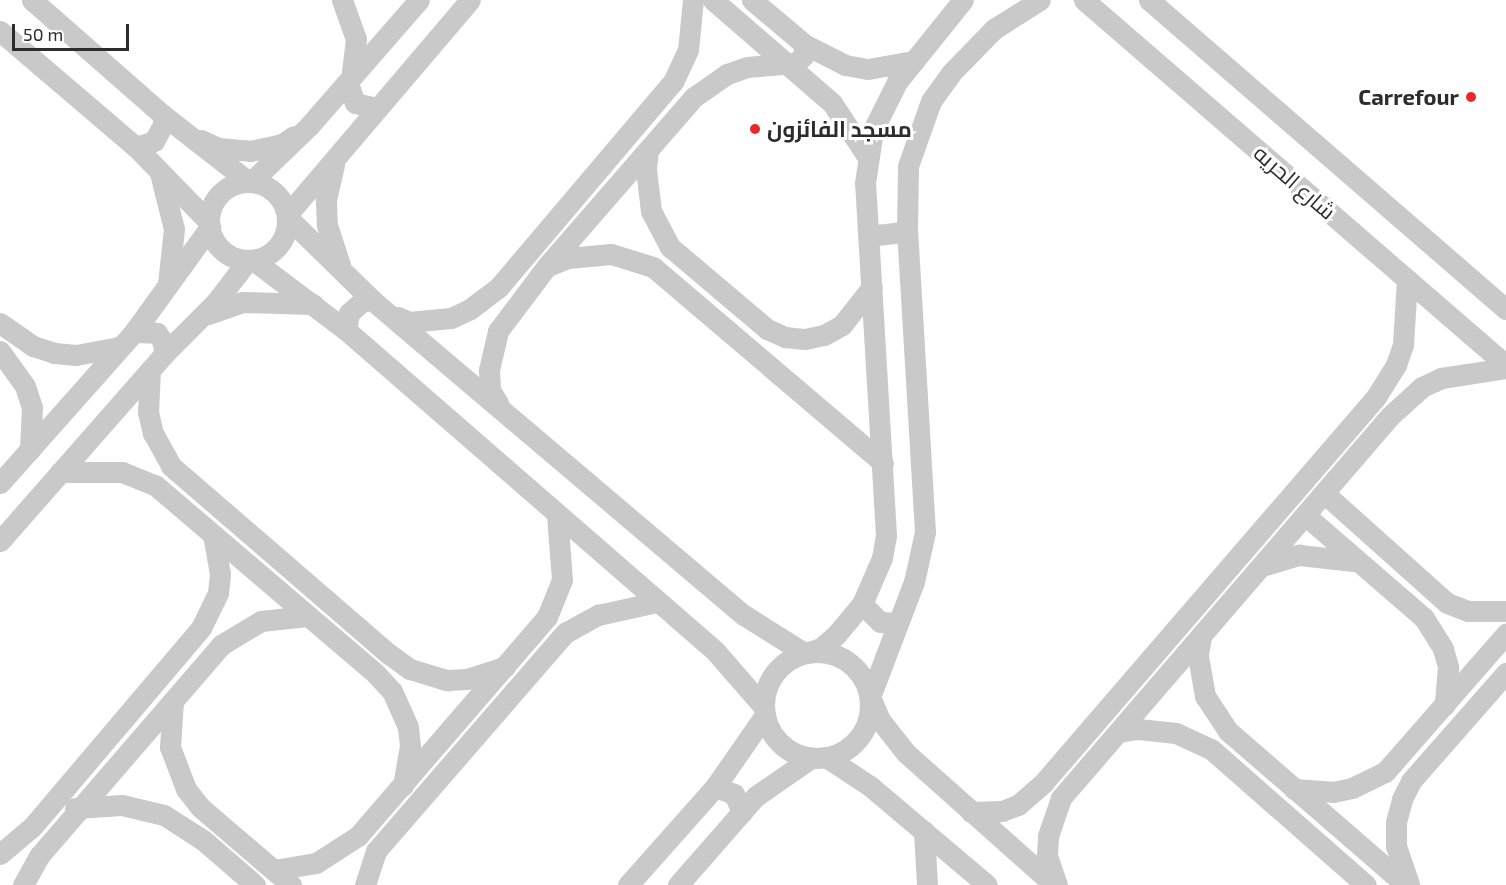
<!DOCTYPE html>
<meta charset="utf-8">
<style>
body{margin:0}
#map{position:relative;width:1506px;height:885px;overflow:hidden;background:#fff;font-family:"Exo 2",Cairo,sans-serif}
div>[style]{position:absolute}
.minor>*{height:21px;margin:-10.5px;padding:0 10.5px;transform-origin:10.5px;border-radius:10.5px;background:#c9c9c9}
.minor>.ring{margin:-10.5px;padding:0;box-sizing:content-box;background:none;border:21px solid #c9c9c9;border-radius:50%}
.dots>*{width:16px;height:16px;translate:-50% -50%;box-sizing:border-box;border:3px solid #fff;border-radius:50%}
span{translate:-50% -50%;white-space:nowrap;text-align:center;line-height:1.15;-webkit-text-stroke:6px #fff;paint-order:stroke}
.poi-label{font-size:22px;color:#2c2c2c;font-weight:700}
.right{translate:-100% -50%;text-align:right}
.left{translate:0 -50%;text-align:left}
.street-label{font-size:22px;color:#2c2c2c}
.scale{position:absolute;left:12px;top:24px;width:117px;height:27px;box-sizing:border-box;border:3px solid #2c2c2c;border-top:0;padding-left:8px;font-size:18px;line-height:21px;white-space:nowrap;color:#2c2c2c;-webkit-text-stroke:4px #fff;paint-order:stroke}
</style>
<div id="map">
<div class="minor">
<i style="left:32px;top:0;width:174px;rotate:41.3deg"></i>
<i style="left:163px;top:115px;width:109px;rotate:37.9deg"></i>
<i style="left:342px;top:0;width:41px;rotate:70.3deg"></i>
<i style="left:356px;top:39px;width:38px;rotate:97deg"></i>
<i style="left:713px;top:0;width:157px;rotate:40.9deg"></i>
<i style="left:832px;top:103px;width:64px;rotate:56.6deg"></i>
<i style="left:752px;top:0;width:68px;rotate:40.2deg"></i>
<i style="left:804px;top:44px;width:46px;rotate:27.1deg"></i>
<i style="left:845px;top:65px;width:23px;rotate:10deg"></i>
<i style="left:868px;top:69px;width:47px;rotate:-9.9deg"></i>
<i style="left:1084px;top:0;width:558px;rotate:40.86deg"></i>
<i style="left:1149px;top:0;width:472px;rotate:40.9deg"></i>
<i style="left:0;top:31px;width:179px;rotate:40.5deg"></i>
<i style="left:136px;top:147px;width:105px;rotate:45.8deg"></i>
<i style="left:348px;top:83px;width:21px;rotate:71deg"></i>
<i style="left:355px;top:103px;width:22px;rotate:13deg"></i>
<i style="left:201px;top:140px;width:19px;rotate:25deg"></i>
<i style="left:218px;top:148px;width:32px;rotate:5deg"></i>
<i style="left:250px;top:151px;width:33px;rotate:-12deg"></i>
<i style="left:282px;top:144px;width:14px;rotate:-34deg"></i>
<i style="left:136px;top:147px;width:19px;rotate:-18deg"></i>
<i style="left:154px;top:141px;width:18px;rotate:-61deg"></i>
<i style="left:163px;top:125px;width:10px;rotate:-90deg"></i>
<i style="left:648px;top:150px;width:20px;rotate:96deg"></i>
<i style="left:646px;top:170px;width:41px;rotate:83deg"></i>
<i style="left:651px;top:211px;width:41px;rotate:62.2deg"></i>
<i style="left:670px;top:247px;width:127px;rotate:40.2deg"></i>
<i style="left:767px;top:329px;width:20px;rotate:24deg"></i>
<i style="left:785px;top:337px;width:20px;rotate:6deg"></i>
<i style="left:805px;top:339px;width:19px;rotate:-12deg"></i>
<i style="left:824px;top:335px;width:21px;rotate:-29deg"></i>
<i style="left:842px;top:325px;width:48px;rotate:-51.7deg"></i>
<i style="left:334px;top:165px;width:37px;rotate:103deg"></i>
<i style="left:326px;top:201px;width:24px;rotate:88deg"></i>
<i style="left:327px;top:225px;width:42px;rotate:72deg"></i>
<i style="left:160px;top:173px;width:58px;rotate:76deg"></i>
<i style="left:174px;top:229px;width:54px;rotate:96.3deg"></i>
<i style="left:251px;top:182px;width:81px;rotate:-44deg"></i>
<i style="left:309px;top:126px;width:167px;rotate:-48.9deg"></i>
<i class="ring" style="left:209px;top:182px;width:57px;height:57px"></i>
<i style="left:287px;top:215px;width:282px;rotate:-49.6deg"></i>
<i style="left:287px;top:217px;width:119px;rotate:44.3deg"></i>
<i style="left:372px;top:300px;width:487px;rotate:40.3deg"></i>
<i style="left:744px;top:615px;width:71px;rotate:32.3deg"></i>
<i style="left:869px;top:236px;width:38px;rotate:-7deg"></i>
<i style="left:253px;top:260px;width:116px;rotate:37deg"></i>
<i style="left:346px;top:330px;width:490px;rotate:41deg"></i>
<i style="left:716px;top:652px;width:73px;rotate:48.9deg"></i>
<i style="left:548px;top:266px;width:22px;rotate:-22deg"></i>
<i style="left:568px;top:258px;width:43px;rotate:-5.3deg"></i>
<i style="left:611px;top:254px;width:44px;rotate:17.2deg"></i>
<i style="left:653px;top:267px;width:302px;rotate:40.4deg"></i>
<i style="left:208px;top:314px;width:36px;rotate:-19deg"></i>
<i style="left:242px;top:302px;width:71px;rotate:1.6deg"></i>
<i style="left:398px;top:317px;width:12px;rotate:24deg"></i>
<i style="left:409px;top:322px;width:42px;rotate:-5.4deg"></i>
<i style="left:451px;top:318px;width:21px;rotate:-25deg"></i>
<i style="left:470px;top:309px;width:35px;rotate:-37deg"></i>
<i style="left:498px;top:288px;width:270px;rotate:-49.7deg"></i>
<i style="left:673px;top:82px;width:35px;rotate:-65deg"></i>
<i style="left:688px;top:50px;width:50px;rotate:-84.3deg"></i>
<i style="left:0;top:323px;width:40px;rotate:34.9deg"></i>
<i style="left:33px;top:346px;width:22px;rotate:18deg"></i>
<i style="left:54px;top:353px;width:22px;rotate:5deg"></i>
<i style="left:76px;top:355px;width:45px;rotate:-10.3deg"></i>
<i style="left:346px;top:330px;width:17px;rotate:-80deg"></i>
<i style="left:349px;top:313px;width:18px;rotate:-41deg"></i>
<i style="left:363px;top:301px;width:9px;rotate:-6deg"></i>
<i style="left:134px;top:332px;width:23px;rotate:2deg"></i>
<i style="left:157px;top:333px;width:11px;rotate:56deg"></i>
<i style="left:163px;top:342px;width:12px;rotate:85deg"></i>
<i style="left:0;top:351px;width:43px;rotate:54.5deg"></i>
<i style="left:25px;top:386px;width:22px;rotate:72deg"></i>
<i style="left:32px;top:407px;width:43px;rotate:92.7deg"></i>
<i style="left:150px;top:370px;width:42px;rotate:92.7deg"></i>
<i style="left:148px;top:412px;width:22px;rotate:77deg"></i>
<i style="left:153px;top:433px;width:38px;rotate:61deg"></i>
<i style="left:171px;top:466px;width:288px;rotate:40.8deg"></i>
<i style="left:389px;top:654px;width:26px;rotate:36deg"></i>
<i style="left:410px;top:669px;width:39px;rotate:17deg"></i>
<i style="left:447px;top:680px;width:20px;rotate:-3deg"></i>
<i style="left:467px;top:679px;width:40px;rotate:-18deg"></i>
<i style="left:498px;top:403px;width:15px;rotate:-122deg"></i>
<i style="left:490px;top:390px;width:20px;rotate:-93deg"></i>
<i style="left:489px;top:370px;width:40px;rotate:-77deg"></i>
<i style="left:498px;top:331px;width:81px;rotate:-53deg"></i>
<i style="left:547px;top:266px;width:224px;rotate:-49deg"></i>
<i style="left:694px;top:97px;width:40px;rotate:-34.9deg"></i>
<i style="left:727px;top:74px;width:21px;rotate:-19deg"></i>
<i style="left:747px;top:67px;width:49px;rotate:-4.7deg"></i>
<i style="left:796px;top:63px;width:11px;rotate:-45deg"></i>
<i style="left:804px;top:55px;width:11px;rotate:-90deg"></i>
<i style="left:60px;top:472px;width:62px"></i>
<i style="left:122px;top:472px;width:35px;rotate:22deg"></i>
<i style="left:155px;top:485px;width:291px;rotate:40.5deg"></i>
<i style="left:376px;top:674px;width:23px;rotate:47deg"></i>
<i style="left:392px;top:691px;width:39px;rotate:66deg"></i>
<i style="left:408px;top:727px;width:19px;rotate:84deg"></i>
<i style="left:410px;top:746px;width:40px;rotate:100deg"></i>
<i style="left:0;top:483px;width:202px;rotate:-48.4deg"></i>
<i style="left:134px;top:332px;width:130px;rotate:-54.1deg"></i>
<i style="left:1324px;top:493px;width:165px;rotate:41.8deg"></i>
<i style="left:1447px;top:603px;width:22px;rotate:21deg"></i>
<i style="left:1468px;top:611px;width:38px"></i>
<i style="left:1305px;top:515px;width:157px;rotate:40.9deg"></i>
<i style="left:1424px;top:618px;width:36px;rotate:58deg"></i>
<i style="left:1443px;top:649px;width:19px;rotate:74deg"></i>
<i style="left:1448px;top:667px;width:38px;rotate:95deg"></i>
<i style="left:0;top:541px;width:249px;rotate:-48.7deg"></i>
<i style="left:164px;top:354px;width:74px;rotate:-45deg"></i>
<i style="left:216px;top:302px;width:53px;rotate:-52.7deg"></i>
<i style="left:1262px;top:566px;width:39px;rotate:-17deg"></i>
<i style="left:1299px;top:555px;width:55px;rotate:6.2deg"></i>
<i style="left:862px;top:604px;width:25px;rotate:45deg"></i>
<i style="left:880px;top:622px;width:17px;rotate:3deg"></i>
<i style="left:1201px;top:636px;width:20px;rotate:99deg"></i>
<i style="left:1198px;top:656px;width:41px;rotate:80.1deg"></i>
<i style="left:1205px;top:696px;width:42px;rotate:56.7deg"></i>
<i style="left:1228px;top:731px;width:235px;rotate:40.9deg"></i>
<i class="ring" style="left:764px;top:652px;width:85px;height:85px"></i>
<i style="left:806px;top:653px;width:16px;rotate:-18deg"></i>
<i style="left:821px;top:648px;width:20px;rotate:-41deg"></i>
<i style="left:836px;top:635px;width:40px;rotate:-50deg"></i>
<i style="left:862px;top:604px;width:50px;rotate:-66.5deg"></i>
<i style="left:882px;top:558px;width:23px;rotate:-80deg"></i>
<i style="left:886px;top:535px;width:353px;rotate:-93.4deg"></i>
<i style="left:865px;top:183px;width:54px;rotate:-81.4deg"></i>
<i style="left:873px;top:130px;width:54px;rotate:-63.4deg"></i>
<i style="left:897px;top:82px;width:105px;rotate:-51.2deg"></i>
<i style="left:870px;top:697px;width:123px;rotate:-69.1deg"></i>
<i style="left:914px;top:582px;width:51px;rotate:-77.6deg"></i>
<i style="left:925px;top:532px;width:302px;rotate:-93.4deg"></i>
<i style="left:907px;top:231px;width:65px;rotate:-89.1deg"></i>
<i style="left:908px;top:166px;width:69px;rotate:-70.5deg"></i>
<i style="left:931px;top:101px;width:34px;rotate:-54deg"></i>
<i style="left:951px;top:73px;width:62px;rotate:-45.7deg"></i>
<i style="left:994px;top:29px;width:54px;rotate:-32.2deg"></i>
<i style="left:871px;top:699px;width:23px;rotate:67deg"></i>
<i style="left:880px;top:720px;width:42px;rotate:51.8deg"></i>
<i style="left:906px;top:753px;width:198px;rotate:41.7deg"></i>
<i style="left:173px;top:701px;width:46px;rotate:93.7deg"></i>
<i style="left:170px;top:747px;width:45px;rotate:69.1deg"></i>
<i style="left:186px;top:789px;width:23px;rotate:52deg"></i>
<i style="left:200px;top:807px;width:120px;rotate:40.6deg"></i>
<i style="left:1118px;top:732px;width:20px;rotate:-9deg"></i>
<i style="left:1138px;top:729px;width:38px;rotate:6deg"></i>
<i style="left:1176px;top:733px;width:38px;rotate:25deg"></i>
<i style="left:1211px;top:749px;width:206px;rotate:41.3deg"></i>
<i style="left:826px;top:757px;width:53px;rotate:33.4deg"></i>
<i style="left:870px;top:786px;width:153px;rotate:40.2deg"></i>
<i style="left:715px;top:787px;width:20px;rotate:20deg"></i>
<i style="left:734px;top:794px;width:20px;rotate:66deg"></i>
<i style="left:1294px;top:789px;width:39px;rotate:4deg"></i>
<i style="left:1333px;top:792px;width:19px;rotate:-12deg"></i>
<i style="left:1352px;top:788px;width:37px;rotate:-26deg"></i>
<i style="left:1385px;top:772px;width:184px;rotate:-48.8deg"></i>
<i style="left:75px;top:808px;width:47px;rotate:-3.7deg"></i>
<i style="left:122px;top:805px;width:43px;rotate:13.4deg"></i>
<i style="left:164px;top:815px;width:46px;rotate:32.7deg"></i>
<i style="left:203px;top:840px;width:69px;rotate:40.9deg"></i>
<i style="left:971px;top:812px;width:31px;rotate:-2deg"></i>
<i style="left:1002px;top:811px;width:17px;rotate:-21deg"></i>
<i style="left:1018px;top:805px;width:35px;rotate:-41deg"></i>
<i style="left:1044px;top:782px;width:508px;rotate:-49.23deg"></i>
<i style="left:1376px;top:397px;width:38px;rotate:-58deg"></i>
<i style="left:1396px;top:365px;width:21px;rotate:-71deg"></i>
<i style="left:1403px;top:345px;width:66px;rotate:-86.5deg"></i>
<i style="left:924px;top:831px;width:54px;rotate:86.8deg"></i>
<i style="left:0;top:854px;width:43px;rotate:-40.3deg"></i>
<i style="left:33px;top:826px;width:260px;rotate:-49.7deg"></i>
<i style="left:201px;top:628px;width:39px;rotate:-64deg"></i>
<i style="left:218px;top:593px;width:19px;rotate:-84deg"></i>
<i style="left:220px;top:574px;width:40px;rotate:-100deg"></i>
<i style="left:274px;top:870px;width:43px;rotate:-9.5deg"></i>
<i style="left:316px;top:863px;width:50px;rotate:-32.7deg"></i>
<i style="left:358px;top:836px;width:289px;rotate:-49.2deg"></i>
<i style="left:547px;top:617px;width:40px;rotate:-68deg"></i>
<i style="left:562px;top:580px;width:65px;rotate:-94.4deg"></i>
<i style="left:1409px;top:884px;width:40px;rotate:-108.9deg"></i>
<i style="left:1396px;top:846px;width:24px;rotate:-90deg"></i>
<i style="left:1396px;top:822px;width:24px;rotate:-75deg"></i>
<i style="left:1402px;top:799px;width:20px;rotate:-63deg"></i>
<i style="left:1411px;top:781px;width:144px;rotate:-48.7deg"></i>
<i style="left:23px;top:885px;width:33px;rotate:-61deg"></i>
<i style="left:39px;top:856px;width:279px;rotate:-49.2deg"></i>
<i style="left:221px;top:645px;width:47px;rotate:-31deg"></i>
<i style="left:261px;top:621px;width:46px;rotate:-6.2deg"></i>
<i style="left:365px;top:885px;width:36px;rotate:-72deg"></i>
<i style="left:376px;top:851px;width:289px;rotate:-49.1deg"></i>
<i style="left:565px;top:633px;width:38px;rotate:-29deg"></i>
<i style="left:598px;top:615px;width:60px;rotate:-12.4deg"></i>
<i style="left:628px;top:885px;width:131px;rotate:-48.4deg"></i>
<i style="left:715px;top:787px;width:88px;rotate:-55.2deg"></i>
<i style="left:678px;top:885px;width:118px;rotate:-48.8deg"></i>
<i style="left:756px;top:796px;width:67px;rotate:-34.6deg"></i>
<i style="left:1057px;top:885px;width:31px;rotate:-109deg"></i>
<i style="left:1047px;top:856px;width:20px;rotate:-87deg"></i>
<i style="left:1048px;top:836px;width:40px;rotate:-71.1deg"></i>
<i style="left:1061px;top:798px;width:504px;rotate:-49.26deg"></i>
<i style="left:1390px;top:416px;width:43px;rotate:-42.2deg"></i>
<i style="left:1422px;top:387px;width:21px;rotate:-25deg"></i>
<i style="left:1441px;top:378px;width:66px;rotate:-8.7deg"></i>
</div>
<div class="dots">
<i style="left:1471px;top:97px;background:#e8282a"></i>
<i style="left:755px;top:129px;background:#e8282a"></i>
</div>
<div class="poi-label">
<span class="right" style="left:1459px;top:97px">Carrefour</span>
<span class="left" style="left:767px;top:129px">مسجد الفائزون</span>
</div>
<div class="street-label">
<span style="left:1295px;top:182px;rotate:41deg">شارع الحريه</span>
</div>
<div class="scale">50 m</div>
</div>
